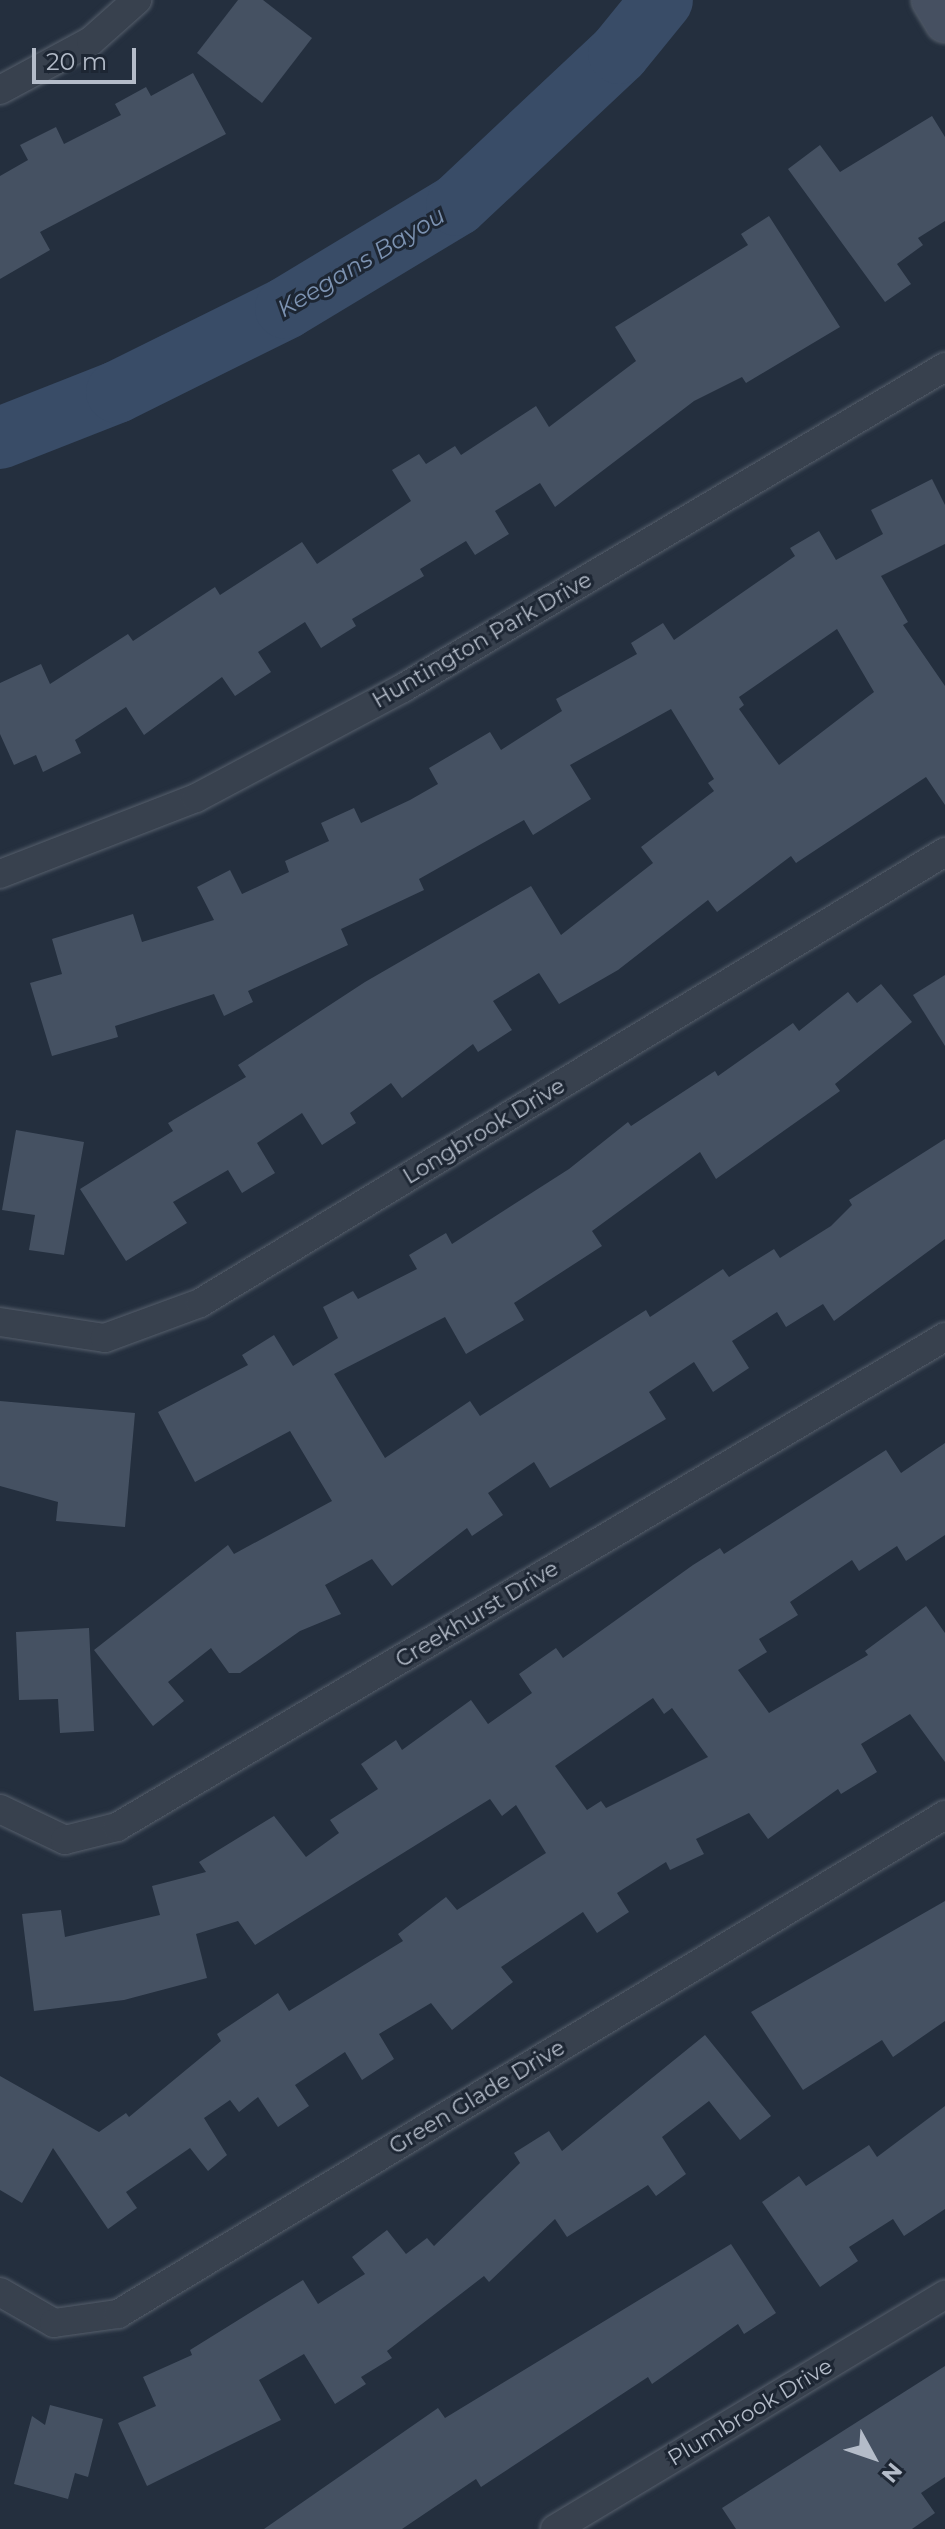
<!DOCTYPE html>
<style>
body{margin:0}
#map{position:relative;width:945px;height:2529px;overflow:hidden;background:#242f3e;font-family:Montserrat,sans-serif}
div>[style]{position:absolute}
.river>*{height:62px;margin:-31px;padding:0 31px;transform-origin:31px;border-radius:31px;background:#394c67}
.building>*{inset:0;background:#455162}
.roads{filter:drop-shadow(0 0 2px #565f6c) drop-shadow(0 0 2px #565f6c)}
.street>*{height:28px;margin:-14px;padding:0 14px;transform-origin:14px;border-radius:14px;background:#38414e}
.secondary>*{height:40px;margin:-20px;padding:0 20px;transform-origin:20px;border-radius:20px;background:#465061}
span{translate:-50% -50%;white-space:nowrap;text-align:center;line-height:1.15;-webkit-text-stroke:6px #1d2633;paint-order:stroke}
.street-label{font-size:22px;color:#b4bcc9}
.water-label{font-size:24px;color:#7c92b1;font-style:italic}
.north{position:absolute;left:833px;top:2417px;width:80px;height:80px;-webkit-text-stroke:6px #1d2633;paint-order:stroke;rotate:130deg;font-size:22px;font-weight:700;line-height:32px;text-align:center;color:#b4bcc9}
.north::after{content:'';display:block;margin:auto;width:28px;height:36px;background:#b4bcc9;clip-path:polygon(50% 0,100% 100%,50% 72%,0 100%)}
.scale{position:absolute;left:32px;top:48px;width:104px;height:36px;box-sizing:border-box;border:4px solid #b4bcc9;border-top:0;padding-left:10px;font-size:24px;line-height:28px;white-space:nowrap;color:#b4bcc9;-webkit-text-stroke:6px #1d2633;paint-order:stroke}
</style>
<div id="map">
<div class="river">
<i style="left:0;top:438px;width:126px;rotate:-21.5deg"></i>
<i style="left:117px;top:392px;width:189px;rotate:-26.4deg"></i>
<i style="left:286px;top:308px;width:200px;rotate:-31.1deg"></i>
<i style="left:457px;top:205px;width:222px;rotate:-43.2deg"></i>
<i style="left:619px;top:53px;width:68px;rotate:-50.9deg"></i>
</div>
<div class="building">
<i style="clip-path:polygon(238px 0,263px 0,312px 38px,262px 103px,197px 53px)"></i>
<i style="clip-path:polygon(193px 73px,226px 134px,40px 232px,50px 250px,0 279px,0 176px,28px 160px,20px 145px,56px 127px,64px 144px,121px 115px,115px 104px,146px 87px,151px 96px)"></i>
<i style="clip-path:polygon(932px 116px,945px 137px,945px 221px,918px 238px,923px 245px,897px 264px,911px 284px,885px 302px,788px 169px,820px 145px,840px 172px)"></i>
<i style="clip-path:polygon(769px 216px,840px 327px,746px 383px,742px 377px,694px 401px,555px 507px,540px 483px,495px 511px,509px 534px,475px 555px,466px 541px,420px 569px,424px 576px,352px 619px,356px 626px,321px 648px,305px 622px,258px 652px,271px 672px,235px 696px,222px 677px,144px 735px,126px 707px,75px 740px,81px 753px,43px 772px,36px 755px,14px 765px,0 734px,0 683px,41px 664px,50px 684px,128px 634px,133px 641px,215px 587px,220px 595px,302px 542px,317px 564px,411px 501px,392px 470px,419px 454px,426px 464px,455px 446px,461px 455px,536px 406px,549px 427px,636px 361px,615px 327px,748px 245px,741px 234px)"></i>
<i style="clip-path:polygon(evenodd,932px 479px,945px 505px,945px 544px,881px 576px,908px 622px,903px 625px,945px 686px,945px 805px,926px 777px,796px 863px,791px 856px,717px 912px,708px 900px,618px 970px,559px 1004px,539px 973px,493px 1001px,512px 1030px,478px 1052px,473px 1044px,402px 1098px,391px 1083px,350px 1113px,356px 1123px,322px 1145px,302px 1113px,257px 1143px,275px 1173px,242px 1193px,228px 1170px,173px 1202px,187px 1223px,126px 1261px,80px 1189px,173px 1131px,168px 1123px,246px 1077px,238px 1065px,365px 982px,531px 886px,561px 935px,653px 863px,641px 847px,714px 791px,708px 783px,714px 779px,671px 709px,570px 765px,591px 799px,533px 835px,524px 820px,419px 879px,424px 890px,341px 929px,348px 945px,248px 991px,253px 1002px,224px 1016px,214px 994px,115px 1026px,118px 1037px,52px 1056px,30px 983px,62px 974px,52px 939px,133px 914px,142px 942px,214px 920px,197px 887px,230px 870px,242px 894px,289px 872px,285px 861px,329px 841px,321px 823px,354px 808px,361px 823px,410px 800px,438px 784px,429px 768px,490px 732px,501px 750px,562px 711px,556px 699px,637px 654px,631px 643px,663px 623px,674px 640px,795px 556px,790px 548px,819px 531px,836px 560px,883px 534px,871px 510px,932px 479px,837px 629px,874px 692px,779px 765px,739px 709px,744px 705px,739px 697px,837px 629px)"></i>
<i style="clip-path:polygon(945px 975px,945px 1046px,913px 995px)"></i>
<i style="clip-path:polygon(881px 984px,912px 1022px,835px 1084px,840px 1091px,716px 1179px,700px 1152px,592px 1231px,602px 1246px,514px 1303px,524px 1320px,466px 1354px,445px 1317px,334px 1374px,385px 1458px,470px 1401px,480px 1416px,646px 1310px,650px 1317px,723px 1269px,729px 1277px,774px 1249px,780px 1258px,831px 1226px,852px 1205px,849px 1200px,945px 1139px,945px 1239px,834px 1321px,823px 1304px,786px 1327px,777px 1312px,732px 1341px,749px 1368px,713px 1392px,694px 1362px,649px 1392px,666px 1419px,550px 1488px,534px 1462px,488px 1493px,503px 1515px,472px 1536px,467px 1528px,392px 1586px,372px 1559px,325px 1585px,341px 1614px,300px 1631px,240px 1673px,229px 1673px,211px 1648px,168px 1682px,184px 1701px,153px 1726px,94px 1650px,228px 1545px,234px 1554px,332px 1501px,290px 1431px,195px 1482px,158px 1412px,248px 1365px,242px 1355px,274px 1335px,293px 1366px,338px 1338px,323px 1307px,353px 1291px,358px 1299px,417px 1269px,409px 1255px,446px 1233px,452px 1244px,569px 1169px,628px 1122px,631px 1126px,715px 1071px,718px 1076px,793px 1023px,799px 1031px,848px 992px,857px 1003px)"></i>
<i style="clip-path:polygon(16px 1130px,84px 1142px,64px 1255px,29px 1250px,35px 1215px,2px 1210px)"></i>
<i style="clip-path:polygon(0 1401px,135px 1413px,125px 1527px,56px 1521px,58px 1502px,0 1486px)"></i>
<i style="clip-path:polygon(evenodd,945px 1443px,945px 1535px,906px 1561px,897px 1546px,859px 1571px,852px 1560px,790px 1602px,798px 1615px,759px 1639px,767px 1652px,738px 1670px,769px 1713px,868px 1655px,865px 1651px,926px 1606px,945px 1633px,945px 1762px,910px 1714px,861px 1744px,877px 1772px,841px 1794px,838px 1789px,768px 1839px,749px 1813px,696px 1839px,704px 1854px,670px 1870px,666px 1862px,617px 1893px,629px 1912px,597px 1933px,583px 1912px,501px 1967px,513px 1982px,452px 2030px,431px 2003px,379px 2034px,394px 2059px,362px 2080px,345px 2052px,295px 2085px,309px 2106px,278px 2127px,258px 2097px,239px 2112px,230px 2100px,204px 2118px,227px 2155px,208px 2171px,190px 2148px,126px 2192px,137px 2208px,108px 2229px,53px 2148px,22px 2203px,0 2190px,0 2076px,99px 2132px,126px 2113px,129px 2117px,221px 2041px,217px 2034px,278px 1993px,289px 2011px,403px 1941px,398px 1934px,446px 1897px,457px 1910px,546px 1853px,516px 1805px,502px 1816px,490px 1799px,255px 1945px,238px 1921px,196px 1934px,207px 1978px,124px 2000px,34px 2011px,22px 1914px,61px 1910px,65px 1937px,160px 1915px,152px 1886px,206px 1872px,199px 1862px,274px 1816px,306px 1857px,339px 1833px,330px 1820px,378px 1789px,361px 1764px,396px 1740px,402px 1750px,471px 1700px,488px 1724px,532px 1693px,519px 1674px,556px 1648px,563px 1658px,693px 1565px,720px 1548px,724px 1554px,886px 1450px,901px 1473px,945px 1443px,653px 1698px,664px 1714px,672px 1708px,708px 1757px,606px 1808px,601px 1801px,587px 1810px,555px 1766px,653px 1698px)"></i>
<i style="clip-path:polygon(89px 1628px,94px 1731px,60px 1733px,58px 1699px,19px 1700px,16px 1632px)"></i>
<i style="clip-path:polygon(945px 1901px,945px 2021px,893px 2057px,882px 2040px,803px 2090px,751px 2012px)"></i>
<i style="clip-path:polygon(705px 2035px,771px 2116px,740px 2140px,709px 2101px,662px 2137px,686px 2174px,656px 2196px,648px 2185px,567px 2237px,555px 2219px,489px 2282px,484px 2276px,387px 2351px,392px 2358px,361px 2377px,366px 2384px,335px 2404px,304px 2354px,259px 2380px,281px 2420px,147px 2486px,118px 2423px,156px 2406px,143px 2377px,192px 2355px,190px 2350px,303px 2280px,318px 2304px,365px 2274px,352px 2257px,387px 2230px,406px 2254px,427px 2238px,434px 2246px,520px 2163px,514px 2153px,549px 2131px,562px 2151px)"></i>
<i style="clip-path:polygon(945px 2106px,945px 2209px,904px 2236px,893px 2219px,849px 2247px,858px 2261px,820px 2287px,762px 2202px,799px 2176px,806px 2186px,869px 2145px,877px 2157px)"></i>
<i style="clip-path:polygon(731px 2244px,776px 2313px,744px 2334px,738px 2324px,652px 2384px,648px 2377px,481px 2487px,476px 2479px,402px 2529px,264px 2529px,438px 2408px,445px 2418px)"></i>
<i style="clip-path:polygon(945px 2366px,945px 2477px,921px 2493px,935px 2513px,912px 2529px,736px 2529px,722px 2508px)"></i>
<i style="clip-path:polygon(50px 2405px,103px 2419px,88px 2477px,75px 2473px,68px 2499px,14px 2484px,32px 2416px,45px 2425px)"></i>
</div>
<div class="roads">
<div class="street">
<i style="left:0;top:90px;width:103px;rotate:-28.3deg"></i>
<i style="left:91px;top:41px;width:62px;rotate:-41.7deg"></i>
<i style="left:0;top:874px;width:210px;rotate:-21.2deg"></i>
<i style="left:196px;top:798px;width:234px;rotate:-28deg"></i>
<i style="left:403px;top:688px;width:630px;rotate:-30.64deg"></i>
<i style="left:0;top:1322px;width:106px;rotate:8.7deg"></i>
<i style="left:105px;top:1338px;width:101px;rotate:-20.2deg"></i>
<i style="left:200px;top:1303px;width:871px;rotate:-31.19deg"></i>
<i style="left:0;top:1809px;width:72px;rotate:25.5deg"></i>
<i style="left:65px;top:1840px;width:54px;rotate:-14deg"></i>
<i style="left:117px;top:1827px;width:962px;rotate:-30.62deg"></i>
<i style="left:0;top:2292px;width:62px;rotate:29.9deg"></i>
<i style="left:54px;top:2323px;width:65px;rotate:-8deg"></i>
<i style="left:118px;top:2314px;width:966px;rotate:-31.11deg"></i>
<i style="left:555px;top:2529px;width:455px;rotate:-31deg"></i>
</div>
<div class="secondary">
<i style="left:932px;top:0;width:26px;rotate:59deg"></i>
</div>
</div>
<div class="street-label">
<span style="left:482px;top:640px;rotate:-30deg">Huntington Park Drive</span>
<span style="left:484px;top:1131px;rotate:-31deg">Longbrook Drive</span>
<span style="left:477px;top:1614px;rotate:-31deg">Creekhurst Drive</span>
<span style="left:477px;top:2097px;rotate:-31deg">Green Glade Drive</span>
<span style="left:750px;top:2412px;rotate:-31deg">Plumbrook Drive</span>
</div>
<div class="water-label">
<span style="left:361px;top:262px;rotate:-31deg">Keegans Bayou</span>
</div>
<div class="north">N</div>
<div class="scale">20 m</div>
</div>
